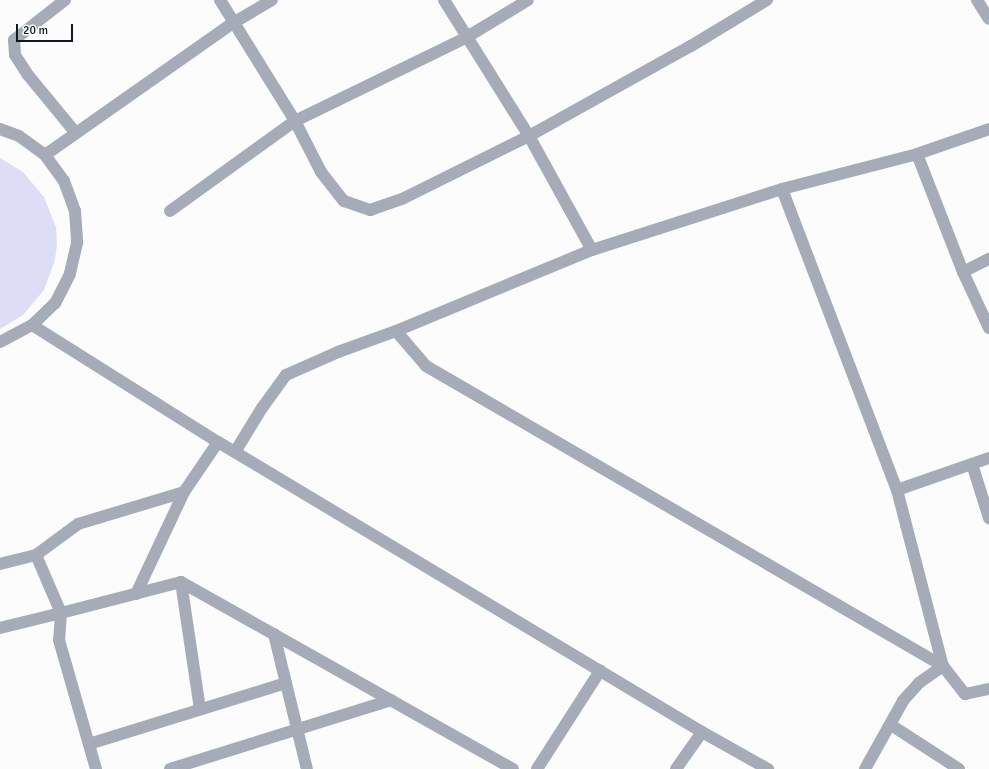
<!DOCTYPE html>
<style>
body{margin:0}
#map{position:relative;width:989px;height:769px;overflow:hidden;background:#fbfcfb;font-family:Signika,sans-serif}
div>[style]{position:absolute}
.green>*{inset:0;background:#ddddf6}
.minor>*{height:12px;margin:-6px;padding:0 6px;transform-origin:6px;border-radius:6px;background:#a6abb8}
span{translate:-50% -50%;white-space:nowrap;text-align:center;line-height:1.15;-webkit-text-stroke:3px #fbfcfb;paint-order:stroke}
.scale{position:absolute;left:16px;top:24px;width:57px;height:18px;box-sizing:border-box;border:2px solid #101921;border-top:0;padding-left:5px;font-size:12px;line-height:14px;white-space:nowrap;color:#101921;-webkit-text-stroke:3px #fbfcfb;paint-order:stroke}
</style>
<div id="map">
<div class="green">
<i style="clip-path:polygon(0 158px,23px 172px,44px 197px,56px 227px,57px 244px,55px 260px,44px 290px,23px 315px,0 329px)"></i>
</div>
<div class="minor">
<i style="left:65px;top:0;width:65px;rotate:141.9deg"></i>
<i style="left:14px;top:40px;width:15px;rotate:86deg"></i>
<i style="left:15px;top:55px;width:24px;rotate:57deg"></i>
<i style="left:28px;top:75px;width:74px;rotate:50.5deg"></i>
<i style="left:220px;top:0;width:142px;rotate:58.2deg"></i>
<i style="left:295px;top:121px;width:57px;rotate:63deg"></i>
<i style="left:321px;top:172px;width:37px;rotate:52deg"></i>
<i style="left:344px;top:201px;width:28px;rotate:19deg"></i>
<i style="left:370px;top:210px;width:34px;rotate:-19deg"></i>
<i style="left:402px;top:199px;width:142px;rotate:-26.4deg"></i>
<i style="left:529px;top:136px;width:185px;rotate:-29.1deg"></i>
<i style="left:691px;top:46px;width:89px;rotate:-31.2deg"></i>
<i style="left:444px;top:0;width:160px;rotate:58deg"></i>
<i style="left:529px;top:136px;width:130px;rotate:61.1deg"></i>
<i style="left:977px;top:0;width:22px;rotate:58deg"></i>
<i style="left:0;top:129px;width:20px;rotate:20deg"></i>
<i style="left:19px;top:136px;width:32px;rotate:36deg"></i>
<i style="left:45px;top:155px;width:32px;rotate:54deg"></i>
<i style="left:64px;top:181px;width:32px;rotate:70deg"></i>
<i style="left:75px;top:211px;width:32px;rotate:86deg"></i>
<i style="left:77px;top:243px;width:32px;rotate:103deg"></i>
<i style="left:70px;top:274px;width:33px;rotate:117deg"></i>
<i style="left:55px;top:303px;width:32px;rotate:136deg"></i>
<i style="left:32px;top:325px;width:36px;rotate:152deg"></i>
<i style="left:917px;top:154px;width:127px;rotate:68.7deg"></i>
<i style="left:963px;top:272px;width:62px;rotate:65.1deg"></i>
<i style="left:45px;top:155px;width:230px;rotate:-35.1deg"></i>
<i style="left:233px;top:23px;width:45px;rotate:-30.5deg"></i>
<i style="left:782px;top:189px;width:322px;rotate:69.1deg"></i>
<i style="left:897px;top:490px;width:182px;rotate:75.4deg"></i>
<i style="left:943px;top:666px;width:29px;rotate:145deg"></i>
<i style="left:919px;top:683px;width:24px;rotate:132deg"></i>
<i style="left:903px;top:701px;width:78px;rotate:119.2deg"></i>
<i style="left:170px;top:211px;width:154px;rotate:-35.8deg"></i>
<i style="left:295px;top:121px;width:191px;rotate:-26deg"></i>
<i style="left:467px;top:37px;width:71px;rotate:-31.2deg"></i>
<i style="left:963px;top:272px;width:29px;rotate:-27deg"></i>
<i style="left:32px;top:325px;width:220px;rotate:32.2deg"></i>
<i style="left:218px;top:442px;width:564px;rotate:30.93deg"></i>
<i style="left:702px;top:732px;width:76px;rotate:29.3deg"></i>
<i style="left:396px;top:331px;width:46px;rotate:49.4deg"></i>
<i style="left:426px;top:366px;width:598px;rotate:30.13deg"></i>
<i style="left:943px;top:666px;width:36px;rotate:52deg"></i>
<i style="left:965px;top:694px;width:25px;rotate:-12deg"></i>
<i style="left:235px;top:452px;width:52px;rotate:-58.5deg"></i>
<i style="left:262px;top:408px;width:41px;rotate:-54deg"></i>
<i style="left:286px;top:375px;width:57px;rotate:-23.9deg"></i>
<i style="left:338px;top:352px;width:62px;rotate:-19.9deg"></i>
<i style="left:396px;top:331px;width:212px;rotate:-22.5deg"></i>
<i style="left:592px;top:250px;width:200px;rotate:-17.8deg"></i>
<i style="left:782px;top:189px;width:139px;rotate:-14.5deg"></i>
<i style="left:917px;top:154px;width:76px;rotate:-19.1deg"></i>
<i style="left:972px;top:464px;width:57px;rotate:72.5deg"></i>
<i style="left:897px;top:490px;width:97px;rotate:-19.2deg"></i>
<i style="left:36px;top:555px;width:52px;rotate:-36.4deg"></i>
<i style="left:78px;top:524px;width:111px;rotate:-16.8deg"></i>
<i style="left:184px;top:492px;width:60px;rotate:-55.8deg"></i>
<i style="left:0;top:564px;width:37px;rotate:-14deg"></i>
<i style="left:36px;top:555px;width:63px;rotate:66.7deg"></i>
<i style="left:61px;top:613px;width:124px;rotate:-14.5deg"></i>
<i style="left:181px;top:582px;width:381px;rotate:29.4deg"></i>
<i style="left:181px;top:582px;width:128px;rotate:81.5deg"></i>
<i style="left:136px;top:594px;width:113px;rotate:-64.8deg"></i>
<i style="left:0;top:628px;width:63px;rotate:-13.8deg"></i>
<i style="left:61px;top:613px;width:27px;rotate:94deg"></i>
<i style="left:59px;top:640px;width:134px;rotate:74deg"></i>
<i style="left:274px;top:634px;width:139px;rotate:76.3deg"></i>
<i style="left:891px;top:725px;width:81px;rotate:32.9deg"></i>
<i style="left:89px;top:744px;width:206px;rotate:-17.2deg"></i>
<i style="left:170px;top:769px;width:232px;rotate:-17.3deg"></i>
<i style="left:537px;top:769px;width:117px;rotate:-57.3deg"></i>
<i style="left:676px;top:769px;width:45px;rotate:-54.9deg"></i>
</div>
<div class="scale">20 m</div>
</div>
